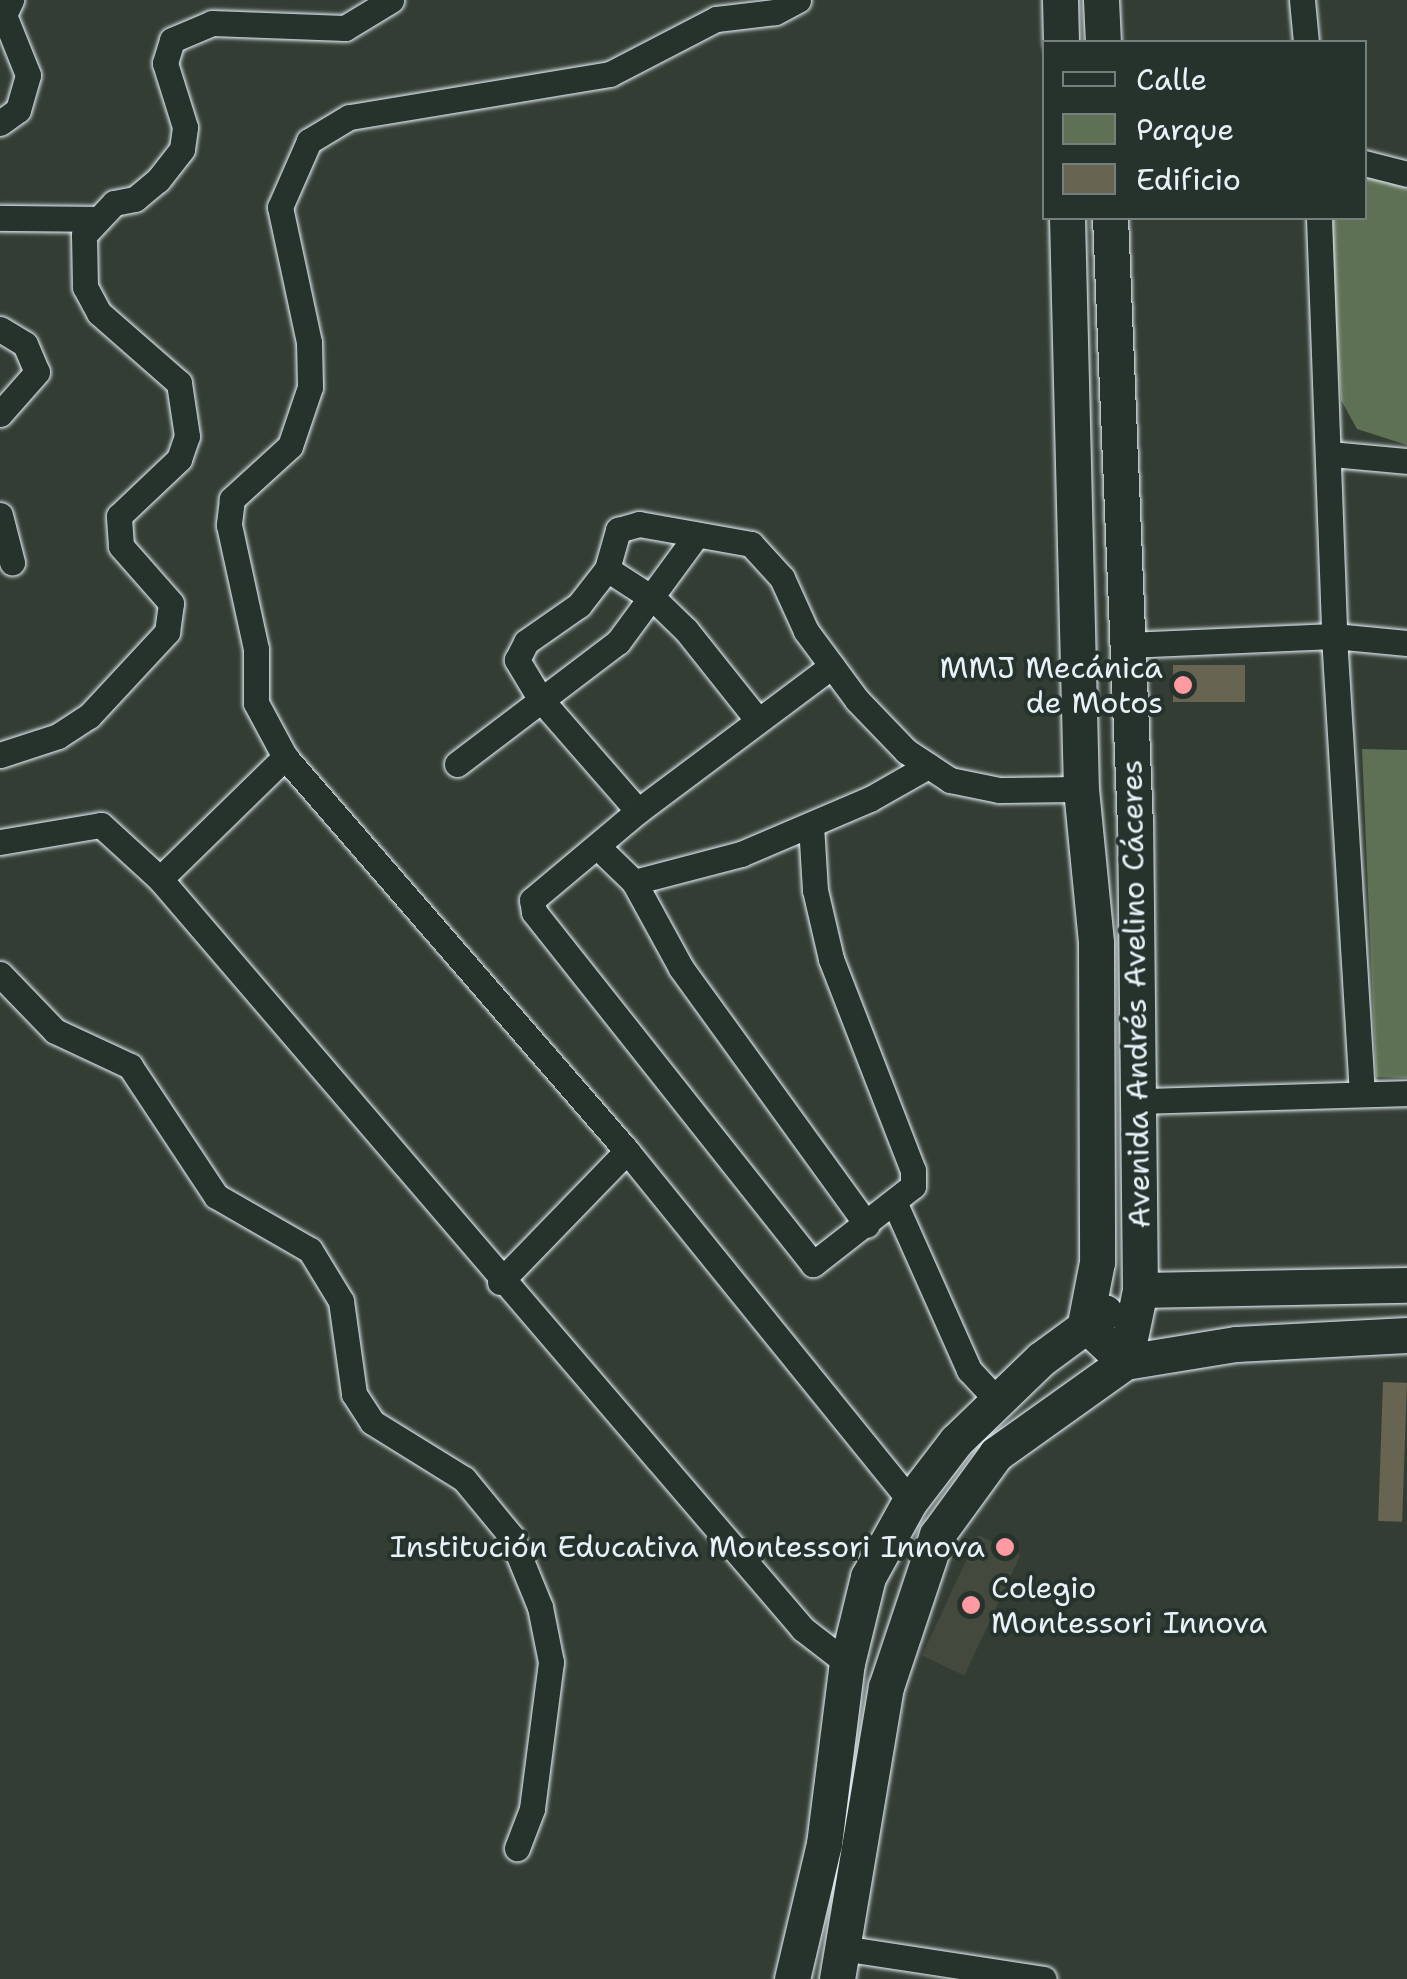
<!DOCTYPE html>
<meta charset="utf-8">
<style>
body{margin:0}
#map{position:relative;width:1407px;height:1979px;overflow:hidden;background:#333d34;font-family:"Shantell Sans",sans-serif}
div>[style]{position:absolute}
.built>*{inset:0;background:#43493d;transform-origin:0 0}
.green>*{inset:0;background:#5e7154}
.building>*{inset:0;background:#676451;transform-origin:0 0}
.roads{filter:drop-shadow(0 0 2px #e8f1f8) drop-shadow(0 0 2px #e8f1f8)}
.street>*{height:25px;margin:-12.5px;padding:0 12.5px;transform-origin:12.5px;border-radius:12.5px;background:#26332d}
.secondary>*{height:35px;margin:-17.5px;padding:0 17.5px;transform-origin:17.5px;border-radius:17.5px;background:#26332d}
.dots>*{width:28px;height:28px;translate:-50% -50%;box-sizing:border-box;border:5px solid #26332d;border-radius:50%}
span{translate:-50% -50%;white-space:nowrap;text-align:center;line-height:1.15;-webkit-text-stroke:8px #26332d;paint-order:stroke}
.poi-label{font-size:30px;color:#e8f1f8}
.right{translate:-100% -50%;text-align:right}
.left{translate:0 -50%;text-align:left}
.street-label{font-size:30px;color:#e8f1f8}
.legend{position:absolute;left:1042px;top:40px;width:325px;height:180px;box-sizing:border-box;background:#26332d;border:2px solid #747f7e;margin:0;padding:12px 18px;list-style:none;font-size:30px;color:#e8f1f8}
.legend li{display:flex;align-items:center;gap:20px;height:50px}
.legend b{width:50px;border:2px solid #747f7e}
</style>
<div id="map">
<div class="built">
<i style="left:978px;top:1535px;width:47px;height:133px;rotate:25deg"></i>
</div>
<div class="green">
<i style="clip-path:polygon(1365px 172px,1407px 185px,1407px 445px,1357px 429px,1341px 400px,1329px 218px,1364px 218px)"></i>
<i style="clip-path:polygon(1362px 749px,1407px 750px,1407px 1078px,1376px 1077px)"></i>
</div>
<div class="building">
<i style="left:1173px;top:665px;width:72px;height:37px"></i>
<i style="left:1383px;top:1382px;width:24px;height:139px;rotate:2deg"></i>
</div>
<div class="roads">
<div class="street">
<i style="left:798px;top:0;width:26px;rotate:152deg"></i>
<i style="left:775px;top:12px;width:59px;rotate:173.2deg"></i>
<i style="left:716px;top:19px;width:119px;rotate:152.6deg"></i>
<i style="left:610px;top:74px;width:265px;rotate:170.6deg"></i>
<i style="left:349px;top:117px;width:47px;rotate:149deg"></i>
<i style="left:309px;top:141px;width:72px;rotate:113.7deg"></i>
<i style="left:280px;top:207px;width:138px;rotate:77.9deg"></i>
<i style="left:309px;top:342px;width:45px;rotate:88.7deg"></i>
<i style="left:310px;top:387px;width:62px;rotate:108.7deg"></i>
<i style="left:290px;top:446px;width:79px;rotate:137.6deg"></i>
<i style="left:232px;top:499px;width:26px;rotate:97deg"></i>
<i style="left:229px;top:525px;width:127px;rotate:77.7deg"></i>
<i style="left:256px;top:649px;width:54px;rotate:90deg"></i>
<i style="left:256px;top:703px;width:61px;rotate:61.8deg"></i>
<i style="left:285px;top:757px;width:522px;rotate:49.04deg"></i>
<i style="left:627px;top:1151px;width:450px;rotate:51deg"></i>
<i style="left:1302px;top:0;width:42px;rotate:84.6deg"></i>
<i style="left:0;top:123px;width:22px;rotate:-36deg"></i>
<i style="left:18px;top:110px;width:36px;rotate:-74deg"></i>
<i style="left:28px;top:75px;width:65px;rotate:-111.8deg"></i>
<i style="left:4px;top:15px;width:17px;rotate:-65deg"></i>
<i style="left:1364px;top:163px;width:44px;rotate:14.3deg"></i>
<i style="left:0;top:218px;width:94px;rotate:0.6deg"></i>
<i style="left:1319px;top:218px;width:418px;rotate:87.9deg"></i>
<i style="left:1334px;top:636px;width:457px;rotate:86.5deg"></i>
<i style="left:0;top:329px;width:29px;rotate:31deg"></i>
<i style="left:25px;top:344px;width:30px;rotate:67deg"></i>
<i style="left:37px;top:372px;width:56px;rotate:131.4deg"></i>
<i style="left:1331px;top:454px;width:76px;rotate:5.3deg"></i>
<i style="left:0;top:515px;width:49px;rotate:75.7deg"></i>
<i style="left:607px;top:569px;width:57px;rotate:32.9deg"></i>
<i style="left:655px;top:600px;width:43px;rotate:44.1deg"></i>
<i style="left:686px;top:630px;width:112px;rotate:51.5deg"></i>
<i style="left:1127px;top:645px;width:207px;rotate:-2.5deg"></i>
<i style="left:1334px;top:636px;width:73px;rotate:5.5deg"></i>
<i style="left:0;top:755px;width:61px;rotate:-18.1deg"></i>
<i style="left:58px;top:736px;width:37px;rotate:-33deg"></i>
<i style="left:89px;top:716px;width:115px;rotate:-47.1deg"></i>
<i style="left:167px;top:632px;width:29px;rotate:-82deg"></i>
<i style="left:171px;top:603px;width:76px;rotate:-131.3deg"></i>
<i style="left:121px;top:546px;width:30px;rotate:-94deg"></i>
<i style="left:119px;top:516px;width:83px;rotate:-43.5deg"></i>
<i style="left:179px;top:459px;width:24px;rotate:-71deg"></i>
<i style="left:187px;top:436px;width:54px;rotate:-98.6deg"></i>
<i style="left:179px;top:383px;width:106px;rotate:-138.8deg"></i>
<i style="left:99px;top:313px;width:30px;rotate:-118deg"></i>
<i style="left:85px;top:287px;width:52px;rotate:-91.1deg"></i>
<i style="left:84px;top:235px;width:44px;rotate:-46.8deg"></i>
<i style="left:114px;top:203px;width:21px;rotate:-11deg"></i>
<i style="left:135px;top:199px;width:30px;rotate:-40deg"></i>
<i style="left:158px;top:180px;width:39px;rotate:-52deg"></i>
<i style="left:182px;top:149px;width:22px;rotate:-82deg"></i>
<i style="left:185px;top:127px;width:67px;rotate:-107.4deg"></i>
<i style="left:165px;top:63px;width:24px;rotate:-73deg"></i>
<i style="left:172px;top:40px;width:43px;rotate:-23deg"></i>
<i style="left:212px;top:23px;width:133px;rotate:2.2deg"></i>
<i style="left:345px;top:28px;width:54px;rotate:-31.3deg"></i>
<i style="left:457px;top:764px;width:202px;rotate:-37.2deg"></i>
<i style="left:618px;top:642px;width:132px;rotate:-53.7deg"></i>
<i style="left:638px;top:811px;width:147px;rotate:-131.1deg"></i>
<i style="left:541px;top:700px;width:47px;rotate:-121deg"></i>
<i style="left:517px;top:660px;width:20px;rotate:-63deg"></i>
<i style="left:526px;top:642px;width:65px;rotate:-34.9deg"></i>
<i style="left:579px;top:605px;width:46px;rotate:-52.1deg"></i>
<i style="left:607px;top:569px;width:41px;rotate:-74.2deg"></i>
<i style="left:618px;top:530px;width:22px;rotate:-16deg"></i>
<i style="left:639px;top:524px;width:114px;rotate:10.1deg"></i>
<i style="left:751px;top:544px;width:46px;rotate:47.6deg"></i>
<i style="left:782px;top:578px;width:58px;rotate:65.6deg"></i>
<i style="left:806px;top:631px;width:86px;rotate:53.5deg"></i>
<i style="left:857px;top:700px;width:71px;rotate:46.1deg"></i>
<i style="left:906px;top:751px;width:53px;rotate:33.4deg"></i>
<i style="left:950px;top:780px;width:50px;rotate:11.5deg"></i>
<i style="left:999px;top:790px;width:82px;rotate:-0.7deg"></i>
<i style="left:811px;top:825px;width:65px;rotate:86.5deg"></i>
<i style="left:815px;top:890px;width:71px;rotate:76.9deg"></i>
<i style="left:831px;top:959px;width:226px;rotate:68.8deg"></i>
<i style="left:913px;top:1170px;width:16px;rotate:90deg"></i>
<i style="left:913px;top:1186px;width:127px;rotate:142deg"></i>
<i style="left:813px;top:1264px;width:449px;rotate:-128.4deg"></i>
<i style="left:534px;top:912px;width:12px;rotate:-99deg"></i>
<i style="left:532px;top:900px;width:138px;rotate:-40deg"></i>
<i style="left:638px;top:811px;width:242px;rotate:-36.8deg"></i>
<i style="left:0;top:842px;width:102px;rotate:-9.6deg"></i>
<i style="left:101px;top:825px;width:80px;rotate:42.5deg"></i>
<i style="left:160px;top:879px;width:988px;rotate:49.39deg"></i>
<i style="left:803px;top:1629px;width:56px;rotate:37.7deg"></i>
<i style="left:599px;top:848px;width:49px;rotate:44.2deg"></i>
<i style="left:634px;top:882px;width:98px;rotate:61.3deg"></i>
<i style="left:681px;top:968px;width:317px;rotate:54.1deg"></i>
<i style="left:160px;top:879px;width:175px;rotate:-44.3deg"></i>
<i style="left:634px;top:882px;width:111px;rotate:-14.7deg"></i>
<i style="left:741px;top:854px;width:140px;rotate:-23.1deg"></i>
<i style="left:870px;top:799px;width:67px;rotate:-29.6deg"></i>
<i style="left:0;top:974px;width:79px;rotate:46deg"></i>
<i style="left:55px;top:1031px;width:83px;rotate:25deg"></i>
<i style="left:130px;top:1066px;width:156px;rotate:56.5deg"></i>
<i style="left:216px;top:1196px;width:108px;rotate:29.9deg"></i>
<i style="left:310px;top:1250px;width:60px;rotate:58.7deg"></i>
<i style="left:341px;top:1301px;width:94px;rotate:82deg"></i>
<i style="left:354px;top:1394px;width:33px;rotate:57deg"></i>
<i style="left:372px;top:1422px;width:108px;rotate:31.8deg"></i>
<i style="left:464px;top:1479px;width:74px;rotate:50.5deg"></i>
<i style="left:511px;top:1536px;width:77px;rotate:67.8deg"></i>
<i style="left:540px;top:1607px;width:56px;rotate:78.7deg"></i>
<i style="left:551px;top:1662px;width:148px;rotate:97.4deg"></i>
<i style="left:532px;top:1809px;width:42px;rotate:111deg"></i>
<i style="left:1142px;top:1101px;width:265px;rotate:-1.7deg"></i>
<i style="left:896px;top:1206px;width:180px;rotate:66deg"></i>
<i style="left:969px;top:1370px;width:41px;rotate:47deg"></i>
<i style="left:500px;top:1282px;width:182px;rotate:-45.9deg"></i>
<i style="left:842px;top:1948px;width:204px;rotate:8.7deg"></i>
</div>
<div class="secondary">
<i style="left:1060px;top:0;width:42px;rotate:88.6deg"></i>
<i style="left:1101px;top:0;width:42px;rotate:87.3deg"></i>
<i style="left:1067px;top:218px;width:571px;rotate:88.6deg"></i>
<i style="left:1081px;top:789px;width:155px;rotate:84.4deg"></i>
<i style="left:1096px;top:943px;width:319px;rotate:89.8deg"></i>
<i style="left:1097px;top:1262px;width:63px;rotate:101deg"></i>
<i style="left:1085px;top:1324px;width:55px;rotate:43.5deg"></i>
<i style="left:1140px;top:1290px;width:267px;rotate:-1.1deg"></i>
<i style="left:1125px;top:1362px;width:112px;rotate:-9.2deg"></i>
<i style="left:1236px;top:1344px;width:171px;rotate:-3deg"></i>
<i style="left:792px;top:1979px;width:139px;rotate:-76.7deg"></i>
<i style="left:824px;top:1844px;width:182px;rotate:-82.8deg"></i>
<i style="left:847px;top:1663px;width:89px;rotate:-76.3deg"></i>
<i style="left:868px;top:1577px;width:87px;rotate:-61.1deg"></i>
<i style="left:910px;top:1501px;width:76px;rotate:-52.5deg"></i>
<i style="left:956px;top:1441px;width:118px;rotate:-44deg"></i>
<i style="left:1041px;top:1359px;width:79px;rotate:-36.3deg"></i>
<i style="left:837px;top:1979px;width:296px;rotate:-80.5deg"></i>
<i style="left:886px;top:1687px;width:160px;rotate:-71.5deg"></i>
<i style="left:937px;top:1535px;width:100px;rotate:-53.9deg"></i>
<i style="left:996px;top:1454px;width:158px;rotate:-35.5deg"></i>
<i style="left:1125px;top:1362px;width:74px;rotate:-78.2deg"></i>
<i style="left:1140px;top:1290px;width:464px;rotate:-90.6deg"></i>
<i style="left:1135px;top:826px;width:609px;rotate:-92.35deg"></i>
</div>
</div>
<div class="dots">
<i style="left:1183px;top:685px;background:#ff9aa2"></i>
<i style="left:1005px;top:1547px;background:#ff9aa2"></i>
<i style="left:971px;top:1605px;background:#ff9aa2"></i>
</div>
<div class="poi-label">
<span class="right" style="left:1163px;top:685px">MMJ Mecánica<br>de Motos</span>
<span class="right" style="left:985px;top:1547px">Institución Educativa Montessori Innova</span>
<span class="left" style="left:991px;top:1605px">Colegio<br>Montessori Innova</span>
</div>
<div class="street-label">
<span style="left:1136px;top:994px;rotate:-91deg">Avenida Andrés Avelino Cáceres</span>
</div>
<ul class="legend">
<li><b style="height:12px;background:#26332d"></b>Calle</li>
<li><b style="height:28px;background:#5e7154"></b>Parque</li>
<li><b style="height:28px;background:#676451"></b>Edificio</li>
</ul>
</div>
